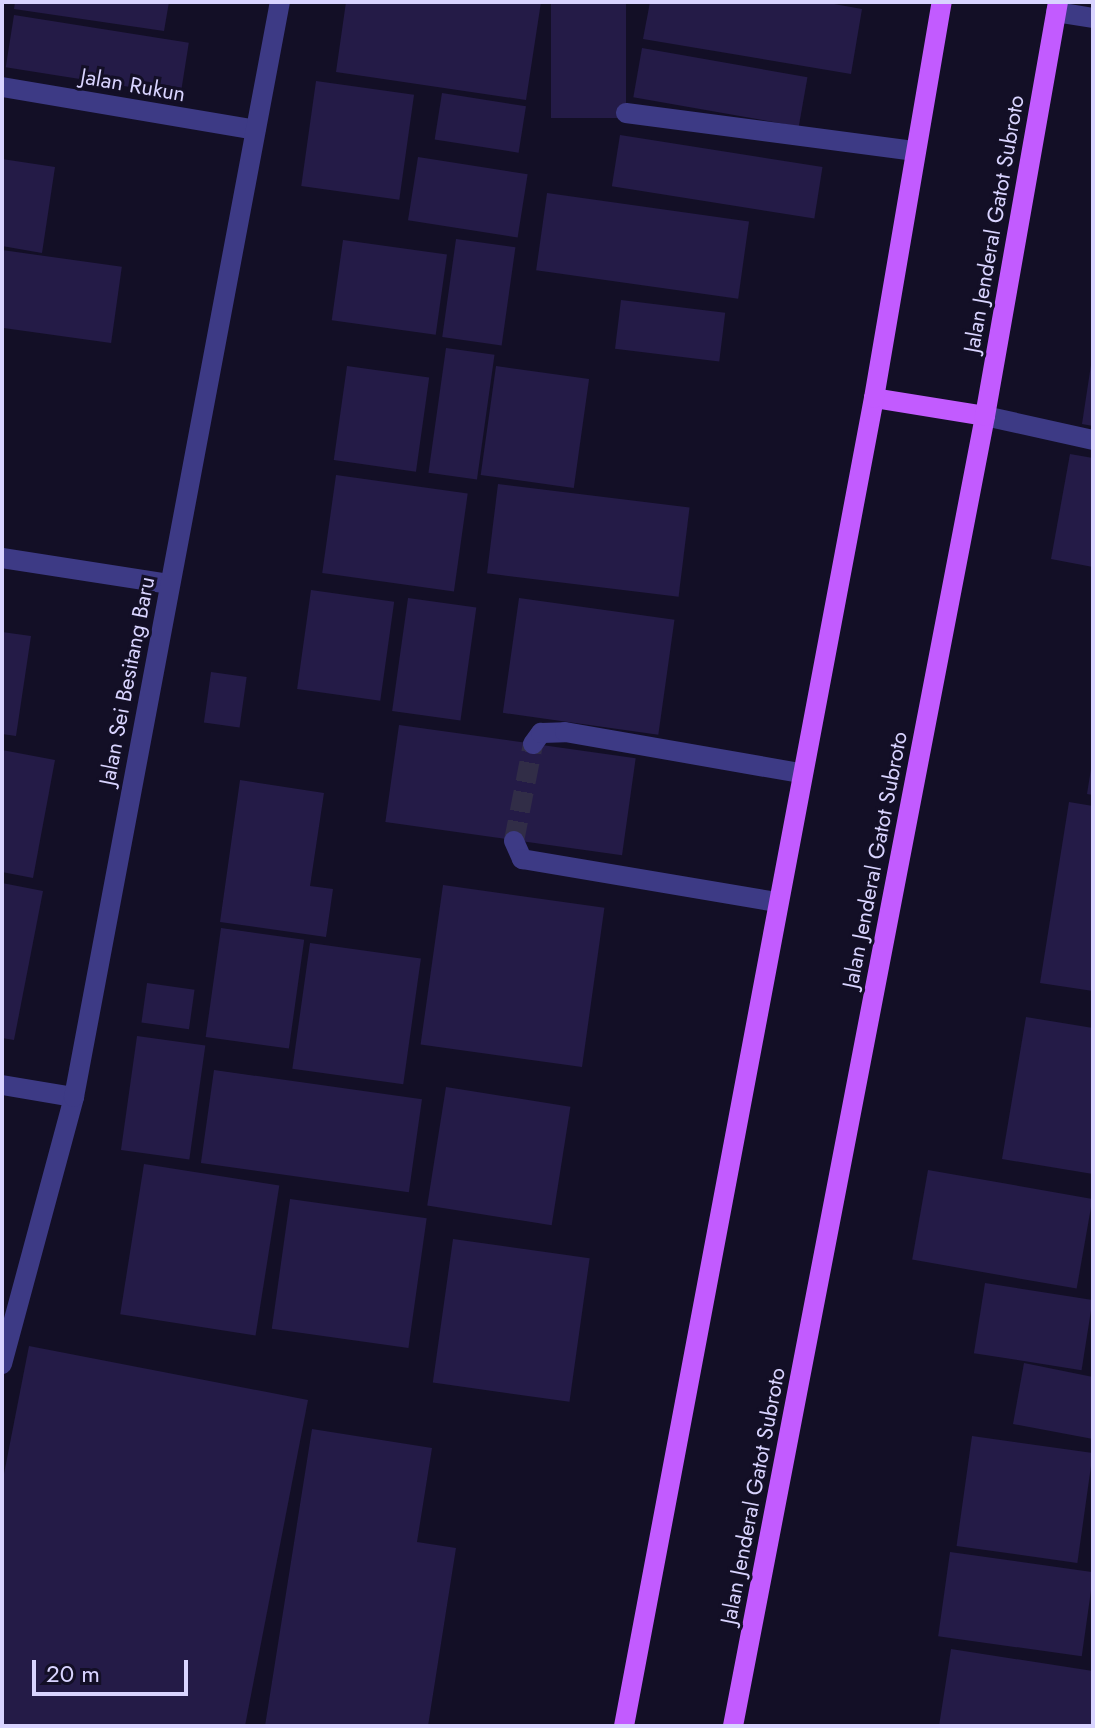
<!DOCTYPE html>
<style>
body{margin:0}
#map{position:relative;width:1095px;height:1728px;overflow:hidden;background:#130f26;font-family:Jost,sans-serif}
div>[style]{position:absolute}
.building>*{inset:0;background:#241b47;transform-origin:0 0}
.minor-tunnel>*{height:20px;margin-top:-10px;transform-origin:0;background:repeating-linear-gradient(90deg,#312d47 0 20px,transparent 0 30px)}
.minor>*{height:20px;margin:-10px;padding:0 10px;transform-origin:10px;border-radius:10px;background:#3d3a85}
.major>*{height:20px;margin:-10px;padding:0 10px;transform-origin:10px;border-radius:10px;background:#c25bff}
span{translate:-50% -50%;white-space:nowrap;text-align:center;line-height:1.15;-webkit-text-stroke:6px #130f26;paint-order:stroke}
.street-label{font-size:22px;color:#d9d4ff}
.frame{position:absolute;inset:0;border:4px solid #d9d4ff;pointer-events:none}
.scale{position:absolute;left:32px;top:1660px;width:156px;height:36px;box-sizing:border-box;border:4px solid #d9d4ff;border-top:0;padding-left:10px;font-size:24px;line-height:28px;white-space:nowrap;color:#d9d4ff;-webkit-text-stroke:6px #130f26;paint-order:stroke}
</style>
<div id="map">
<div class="building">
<i style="clip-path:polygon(15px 2px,169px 2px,164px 31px,14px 9px)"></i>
<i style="clip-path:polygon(346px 2px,541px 2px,526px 100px,336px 72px)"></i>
<i style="left:551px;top:2px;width:75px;height:116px"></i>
<i style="clip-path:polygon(650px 2px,823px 2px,862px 9px,851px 74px,643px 39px)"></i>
<i style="left:14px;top:15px;width:177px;height:53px;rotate:9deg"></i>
<i style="left:642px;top:48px;width:168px;height:50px;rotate:10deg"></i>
<i style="left:316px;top:81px;width:99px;height:106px;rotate:8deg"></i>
<i style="left:442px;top:93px;width:85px;height:47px;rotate:9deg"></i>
<i style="left:620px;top:135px;width:205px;height:52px;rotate:9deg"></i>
<i style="left:418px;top:157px;width:111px;height:64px;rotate:9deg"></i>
<i style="clip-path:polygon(2px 159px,55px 167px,42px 253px,2px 246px)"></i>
<i style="left:547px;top:193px;width:204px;height:78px;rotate:8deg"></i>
<i style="left:456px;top:239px;width:60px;height:99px;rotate:8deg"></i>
<i style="left:343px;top:240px;width:105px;height:81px;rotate:8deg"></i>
<i style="left:2px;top:250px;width:121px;height:77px;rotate:8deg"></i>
<i style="left:621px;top:300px;width:105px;height:49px;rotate:7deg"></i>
<i style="left:446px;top:348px;width:49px;height:126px;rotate:8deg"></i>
<i style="clip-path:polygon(1091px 365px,1093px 365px,1093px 426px,1082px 424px)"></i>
<i style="left:347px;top:366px;width:83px;height:95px;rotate:8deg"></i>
<i style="left:496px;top:366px;width:94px;height:110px;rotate:8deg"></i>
<i style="clip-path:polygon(1070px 454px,1093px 458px,1093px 567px,1051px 559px)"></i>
<i style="left:336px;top:475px;width:133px;height:99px;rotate:8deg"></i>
<i style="left:498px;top:484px;width:193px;height:90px;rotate:7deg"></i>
<i style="left:311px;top:590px;width:84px;height:100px;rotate:8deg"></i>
<i style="left:408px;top:598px;width:69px;height:114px;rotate:8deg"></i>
<i style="left:519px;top:598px;width:157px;height:116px;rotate:8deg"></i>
<i style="clip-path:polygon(2px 632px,31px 636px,16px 736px,2px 734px)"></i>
<i style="left:211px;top:672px;width:36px;height:51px;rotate:8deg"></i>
<i style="left:399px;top:725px;width:239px;height:98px;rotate:8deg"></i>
<i style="clip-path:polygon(2px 750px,55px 760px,33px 878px,2px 872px)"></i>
<i style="clip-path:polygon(1091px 769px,1093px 769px,1093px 795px,1087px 794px)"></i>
<i style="clip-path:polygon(240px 780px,324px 793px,310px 886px,333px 889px,326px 937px,220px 922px)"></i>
<i style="clip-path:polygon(1069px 802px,1093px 806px,1093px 991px,1040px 983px)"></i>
<i style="clip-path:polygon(2px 883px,43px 891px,14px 1040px,2px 1038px)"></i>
<i style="left:443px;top:885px;width:163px;height:161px;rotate:8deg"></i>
<i style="left:221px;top:928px;width:84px;height:110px;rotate:8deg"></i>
<i style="left:310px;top:943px;width:112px;height:127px;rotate:8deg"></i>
<i style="left:147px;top:983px;width:48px;height:40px;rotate:8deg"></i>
<i style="clip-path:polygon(1026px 1017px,1093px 1028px,1093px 1174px,1002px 1159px)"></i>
<i style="left:137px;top:1036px;width:69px;height:115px;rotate:8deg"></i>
<i style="left:214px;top:1070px;width:210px;height:94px;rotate:8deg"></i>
<i style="left:446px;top:1087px;width:126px;height:120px;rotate:9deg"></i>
<i style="left:144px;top:1164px;width:137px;height:152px;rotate:9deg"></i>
<i style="left:928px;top:1170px;width:167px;height:91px;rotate:10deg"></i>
<i style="left:290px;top:1199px;width:138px;height:131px;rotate:8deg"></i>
<i style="left:453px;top:1239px;width:138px;height:145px;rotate:8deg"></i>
<i style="left:985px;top:1283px;width:109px;height:71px;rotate:9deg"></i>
<i style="clip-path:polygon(29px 1346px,308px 1400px,245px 1726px,2px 1726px,2px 1484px)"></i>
<i style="clip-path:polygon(1024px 1363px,1093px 1377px,1093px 1439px,1013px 1424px)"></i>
<i style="clip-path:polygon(312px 1429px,432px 1448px,417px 1542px,456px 1548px,428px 1726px,265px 1726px)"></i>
<i style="left:972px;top:1436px;width:122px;height:111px;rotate:8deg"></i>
<i style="left:950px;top:1552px;width:145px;height:85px;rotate:8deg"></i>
<i style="clip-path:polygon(951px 1649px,1093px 1671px,1093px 1726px,939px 1726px)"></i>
</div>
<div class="minor-tunnel">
<i style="left:514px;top:841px;width:99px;rotate:-78.9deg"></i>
</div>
<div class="minor">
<i style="left:1056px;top:12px;width:37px;rotate:9deg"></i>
<i style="left:2px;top:87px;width:257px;rotate:9.6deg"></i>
<i style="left:626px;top:113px;width:290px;rotate:7.5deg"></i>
<i style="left:985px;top:416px;width:111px;rotate:12.5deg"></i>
<i style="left:2px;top:558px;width:170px;rotate:8.8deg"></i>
<i style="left:533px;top:744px;width:14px;rotate:-54deg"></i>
<i style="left:541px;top:733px;width:24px;rotate:-2deg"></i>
<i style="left:565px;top:732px;width:240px;rotate:9.9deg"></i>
<i style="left:514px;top:841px;width:20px;rotate:66deg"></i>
<i style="left:522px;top:859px;width:259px;rotate:9.6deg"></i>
<i style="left:2px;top:1085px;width:73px;rotate:9.5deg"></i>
<i style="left:2px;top:1364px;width:277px;rotate:-74.9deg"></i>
<i style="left:74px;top:1097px;width:1114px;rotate:-79.35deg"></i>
</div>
<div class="major">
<i style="left:874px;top:398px;width:112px;rotate:9.2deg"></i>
<i style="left:624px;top:1726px;width:1351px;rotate:-79.34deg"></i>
<i style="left:874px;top:398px;width:402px;rotate:-80.3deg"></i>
<i style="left:733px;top:1726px;width:1334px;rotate:-79.11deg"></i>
<i style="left:985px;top:416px;width:420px;rotate:-80deg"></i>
</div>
<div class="street-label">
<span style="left:133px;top:85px;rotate:10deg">Jalan Rukun</span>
<span style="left:994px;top:224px;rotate:-80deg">Jalan Jenderal Gatot Subroto</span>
<span style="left:127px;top:681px;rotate:-79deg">Jalan Sei Besitang Baru</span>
<span style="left:875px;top:860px;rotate:-79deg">Jalan Jenderal Gatot Subroto</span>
<span style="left:753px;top:1496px;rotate:-79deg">Jalan Jenderal Gatot Subroto</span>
</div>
<div class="frame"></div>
<div class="scale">20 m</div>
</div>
